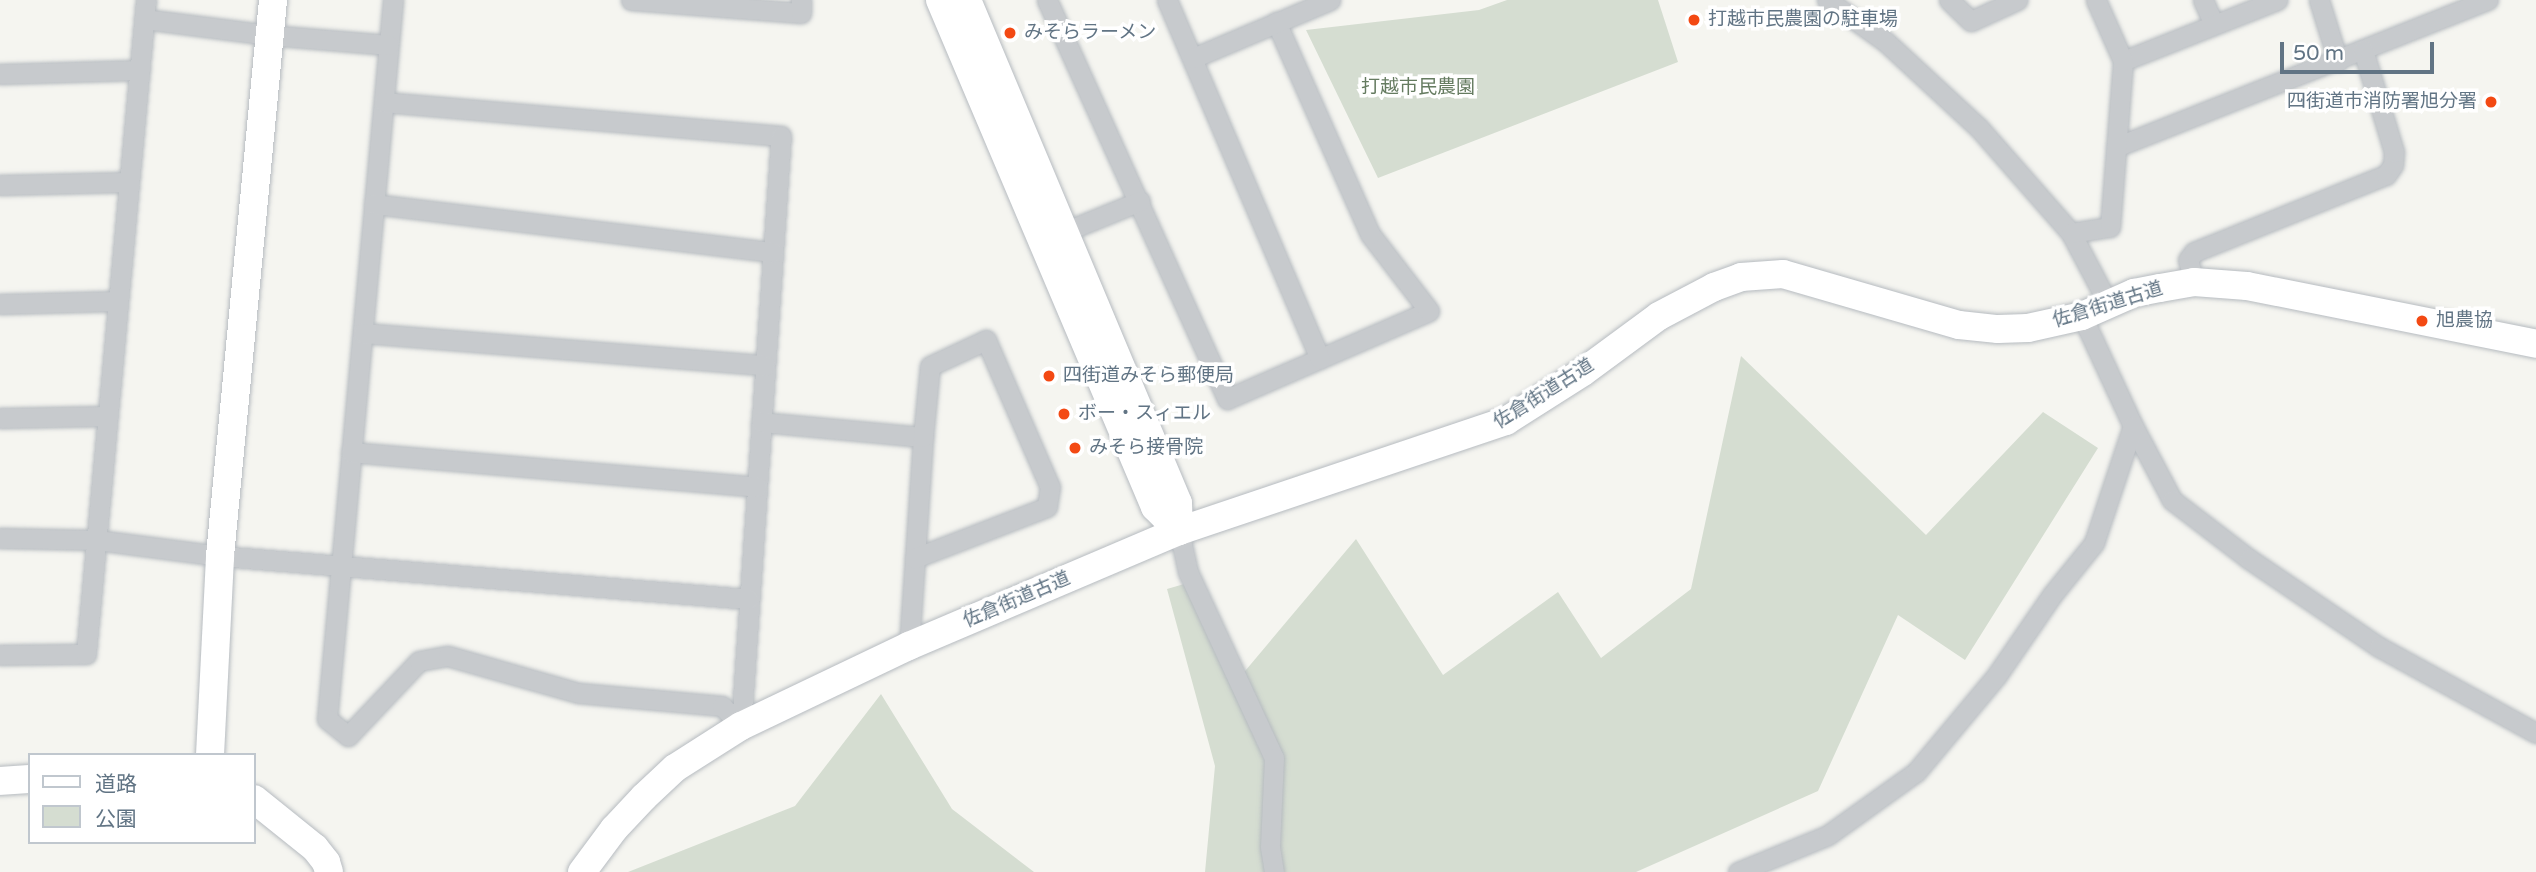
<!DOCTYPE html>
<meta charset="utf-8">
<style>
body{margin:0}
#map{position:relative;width:2536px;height:872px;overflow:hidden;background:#f5f5f0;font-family:"Varela Round","Noto Sans JP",sans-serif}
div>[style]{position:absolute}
.green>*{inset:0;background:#d5ddd1}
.roads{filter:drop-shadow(0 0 2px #b6bbc0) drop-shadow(0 0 2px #b6bbc0)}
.street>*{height:19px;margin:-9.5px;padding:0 9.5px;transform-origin:9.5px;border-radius:9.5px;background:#c7cacd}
.secondary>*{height:28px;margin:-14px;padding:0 14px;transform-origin:14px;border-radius:14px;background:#fff}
.dots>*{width:19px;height:19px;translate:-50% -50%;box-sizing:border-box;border:4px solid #fff;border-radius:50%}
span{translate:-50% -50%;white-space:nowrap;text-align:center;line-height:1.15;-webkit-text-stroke:7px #fff;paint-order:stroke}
.poi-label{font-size:19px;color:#617484}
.left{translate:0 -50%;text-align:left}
.right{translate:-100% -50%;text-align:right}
.park-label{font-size:19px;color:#657b60}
.street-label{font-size:19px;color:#617484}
.legend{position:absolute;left:28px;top:753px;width:228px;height:91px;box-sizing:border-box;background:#fff;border:2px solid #c0c7ce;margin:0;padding:9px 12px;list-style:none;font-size:21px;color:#617484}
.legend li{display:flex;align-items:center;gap:14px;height:35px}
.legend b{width:35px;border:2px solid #c0c7ce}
.scale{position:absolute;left:2280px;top:42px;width:154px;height:32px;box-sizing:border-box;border:4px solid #617484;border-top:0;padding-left:9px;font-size:21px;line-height:24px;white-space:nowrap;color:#617484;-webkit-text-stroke:5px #fff;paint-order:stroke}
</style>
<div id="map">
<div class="green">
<i style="clip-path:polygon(1507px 0,1658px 0,1678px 62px,1378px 178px,1306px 30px,1479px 10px)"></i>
<i style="clip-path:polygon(1741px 356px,1926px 535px,2043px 412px,2098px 448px,1965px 660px,1898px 615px,1818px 791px,1636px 872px,1205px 872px,1215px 766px,1167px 589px,1191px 582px,1235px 683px,1356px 539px,1443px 675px,1558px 592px,1601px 658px,1691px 589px)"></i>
<i style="clip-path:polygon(881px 694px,952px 809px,1034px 872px,628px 872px,795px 806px)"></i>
</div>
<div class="roads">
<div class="street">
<i style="left:393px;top:0;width:722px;rotate:95.24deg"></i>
<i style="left:327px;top:719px;width:27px;rotate:39deg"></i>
<i style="left:348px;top:736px;width:103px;rotate:-46.6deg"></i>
<i style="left:419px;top:661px;width:29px;rotate:-10deg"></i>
<i style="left:448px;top:656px;width:136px;rotate:15.8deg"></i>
<i style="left:579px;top:693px;width:144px;rotate:5.2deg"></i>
<i style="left:722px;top:706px;width:28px;rotate:46deg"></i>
<i style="left:631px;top:0;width:170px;rotate:4.4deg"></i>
<i style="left:801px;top:13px;width:13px;rotate:-90deg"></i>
<i style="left:1047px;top:0;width:438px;rotate:65.7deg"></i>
<i style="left:1227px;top:399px;width:220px;rotate:-23.5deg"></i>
<i style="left:1429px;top:311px;width:97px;rotate:-127.5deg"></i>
<i style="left:1370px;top:234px;width:232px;rotate:-113.9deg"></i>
<i style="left:1167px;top:0;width:390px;rotate:66.9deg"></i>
<i style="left:1827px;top:0;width:72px;rotate:35.4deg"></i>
<i style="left:1886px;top:42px;width:127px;rotate:42.8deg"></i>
<i style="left:1979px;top:128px;width:140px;rotate:48.8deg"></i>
<i style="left:2071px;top:233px;width:81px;rotate:62.2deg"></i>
<i style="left:1949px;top:0;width:30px;rotate:44deg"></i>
<i style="left:1971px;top:21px;width:51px;rotate:-24.5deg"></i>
<i style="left:2203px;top:0;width:27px;rotate:66deg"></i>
<i style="left:2319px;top:0;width:64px;rotate:72.7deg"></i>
<i style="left:144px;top:19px;width:126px;rotate:7.3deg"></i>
<i style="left:269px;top:35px;width:120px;rotate:4.8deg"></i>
<i style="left:1193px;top:58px;width:149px;rotate:-22.9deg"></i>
<i style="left:2123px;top:61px;width:166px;rotate:-21.6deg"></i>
<i style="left:0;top:74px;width:140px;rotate:-1.6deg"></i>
<i style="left:384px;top:102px;width:398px;rotate:4.9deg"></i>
<i style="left:781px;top:136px;width:591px;rotate:93.88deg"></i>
<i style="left:2116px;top:147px;width:400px;rotate:-21.6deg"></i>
<i style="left:0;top:185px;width:129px;rotate:-1.3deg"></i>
<i style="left:374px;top:204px;width:402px;rotate:6.9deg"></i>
<i style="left:1064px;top:232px;width:82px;rotate:-22.2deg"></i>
<i style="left:2071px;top:233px;width:39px;rotate:-9deg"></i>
<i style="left:2110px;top:227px;width:167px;rotate:-85.5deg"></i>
<i style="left:2123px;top:61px;width:67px;rotate:-113.9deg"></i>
<i style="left:2194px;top:282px;width:23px;rotate:-105deg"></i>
<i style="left:2188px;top:260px;width:10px;rotate:-53deg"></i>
<i style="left:2194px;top:252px;width:207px;rotate:-21.9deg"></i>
<i style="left:2386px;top:175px;width:12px;rotate:-55deg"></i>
<i style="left:2393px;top:165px;width:13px;rotate:-86deg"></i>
<i style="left:2394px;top:152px;width:107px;rotate:-106.9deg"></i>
<i style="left:0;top:304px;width:118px;rotate:-1.5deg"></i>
<i style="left:2082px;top:316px;width:121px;rotate:65.1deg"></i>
<i style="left:2133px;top:426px;width:84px;rotate:62.2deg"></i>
<i style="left:2172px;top:500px;width:97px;rotate:37.5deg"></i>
<i style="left:2249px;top:559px;width:157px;rotate:34.1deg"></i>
<i style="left:2379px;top:647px;width:179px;rotate:28.7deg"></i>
<i style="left:363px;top:333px;width:403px;rotate:4.6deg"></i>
<i style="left:0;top:418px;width:108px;rotate:-1.1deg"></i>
<i style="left:761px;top:422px;width:163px;rotate:5.3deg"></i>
<i style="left:351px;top:452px;width:407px;rotate:4.9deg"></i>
<i style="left:1179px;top:531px;width:42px;rotate:77.6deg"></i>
<i style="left:1188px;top:572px;width:205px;rotate:65.2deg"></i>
<i style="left:1274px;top:758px;width:89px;rotate:92.6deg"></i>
<i style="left:1270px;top:847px;width:25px;rotate:81deg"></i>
<i style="left:0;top:538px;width:97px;rotate:1.2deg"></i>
<i style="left:97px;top:540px;width:124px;rotate:7.4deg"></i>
<i style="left:220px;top:556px;width:530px;rotate:4.66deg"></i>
<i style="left:909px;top:646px;width:88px;rotate:-86.1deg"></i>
<i style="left:915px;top:558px;width:121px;rotate:-86.2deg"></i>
<i style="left:923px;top:437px;width:71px;rotate:-84.4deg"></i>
<i style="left:930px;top:366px;width:62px;rotate:-24.9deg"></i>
<i style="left:986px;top:340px;width:160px;rotate:66.5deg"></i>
<i style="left:1050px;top:487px;width:20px;rotate:99deg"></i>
<i style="left:1047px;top:507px;width:142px;rotate:158.9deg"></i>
<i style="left:0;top:655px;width:86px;rotate:-0.7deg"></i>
<i style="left:86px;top:654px;width:657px;rotate:-84.76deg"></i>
<i style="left:1738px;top:872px;width:97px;rotate:-22.3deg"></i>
<i style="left:1828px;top:835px;width:108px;rotate:-35.6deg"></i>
<i style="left:1916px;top:772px;width:126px;rotate:-50.1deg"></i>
<i style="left:1997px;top:675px;width:97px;rotate:-55.5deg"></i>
<i style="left:2052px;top:595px;width:67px;rotate:-51.1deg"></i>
<i style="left:2094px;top:543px;width:123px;rotate:-71.6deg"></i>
</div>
<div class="secondary">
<i style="left:940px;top:0;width:551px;rotate:67.02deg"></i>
<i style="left:1155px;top:507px;width:34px;rotate:45deg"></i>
<i style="left:967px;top:0;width:545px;rotate:67.24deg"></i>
<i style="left:1178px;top:503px;width:28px;rotate:88deg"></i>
<i style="left:210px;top:755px;width:199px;rotate:-87.1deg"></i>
<i style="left:220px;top:556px;width:559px;rotate:-84.55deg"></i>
<i style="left:0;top:781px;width:30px;rotate:-4deg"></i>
<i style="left:254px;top:799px;width:78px;rotate:38.8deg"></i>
<i style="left:315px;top:848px;width:18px;rotate:52deg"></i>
<i style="left:326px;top:862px;width:10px;rotate:73deg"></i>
<i style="left:582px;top:872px;width:54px;rotate:-53.3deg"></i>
<i style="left:614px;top:829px;width:44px;rotate:-46.8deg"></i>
<i style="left:644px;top:797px;width:42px;rotate:-43.1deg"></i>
<i style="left:675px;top:768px;width:78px;rotate:-32.5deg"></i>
<i style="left:741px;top:726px;width:186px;rotate:-25.5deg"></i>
<i style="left:909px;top:646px;width:293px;rotate:-23.1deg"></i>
<i style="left:1179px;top:531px;width:345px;rotate:-18.6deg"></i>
<i style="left:1506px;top:421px;width:91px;rotate:-32.5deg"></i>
<i style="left:1583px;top:372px;width:94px;rotate:-36.4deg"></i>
<i style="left:1659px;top:316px;width:62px;rotate:-27.8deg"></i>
<i style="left:1714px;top:287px;width:29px;rotate:-20deg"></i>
<i style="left:1741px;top:277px;width:42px;rotate:-4.1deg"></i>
<i style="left:1783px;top:274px;width:183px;rotate:16.2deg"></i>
<i style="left:1959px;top:325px;width:39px;rotate:6deg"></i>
<i style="left:1998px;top:329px;width:30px;rotate:-2deg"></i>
<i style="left:2028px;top:328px;width:55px;rotate:-12.5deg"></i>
<i style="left:2082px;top:316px;width:57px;rotate:-23.9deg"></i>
<i style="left:2134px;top:293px;width:26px;rotate:-11deg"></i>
<i style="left:2160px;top:288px;width:35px;rotate:-10deg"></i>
<i style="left:2194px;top:282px;width:53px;rotate:4.3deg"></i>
<i style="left:2247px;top:286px;width:295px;rotate:11.3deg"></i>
</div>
</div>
<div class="dots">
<i style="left:1694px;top:20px;background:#f34913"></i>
<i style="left:1010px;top:33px;background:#f34913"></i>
<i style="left:2491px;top:102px;background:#f34913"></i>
<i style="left:2422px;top:321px;background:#f34913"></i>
<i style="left:1049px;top:376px;background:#f34913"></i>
<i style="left:1064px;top:414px;background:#f34913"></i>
<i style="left:1075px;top:448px;background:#f34913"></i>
</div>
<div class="poi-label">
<span class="left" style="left:1708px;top:20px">打越市民農園の駐車場</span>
<span class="left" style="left:1024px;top:33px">みそらラーメン</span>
<span class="right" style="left:2477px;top:102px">四街道市消防署旭分署</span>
<span class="left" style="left:2436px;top:321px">旭農協</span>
<span class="left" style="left:1063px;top:376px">四街道みそら郵便局</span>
<span class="left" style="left:1078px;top:414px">ボー・スィエル</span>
<span class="left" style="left:1089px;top:448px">みそら接骨院</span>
</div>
<div class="park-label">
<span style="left:1418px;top:88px">打越市民農園</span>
</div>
<div class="street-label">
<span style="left:2108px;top:305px;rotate:-17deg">佐倉街道古道</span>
<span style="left:1544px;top:394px;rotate:-32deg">佐倉街道古道</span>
<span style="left:1017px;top:600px;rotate:-23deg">佐倉街道古道</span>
</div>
<ul class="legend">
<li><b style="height:9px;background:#fff"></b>道路</li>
<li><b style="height:19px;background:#d5ddd1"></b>公園</li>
</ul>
<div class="scale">50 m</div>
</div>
